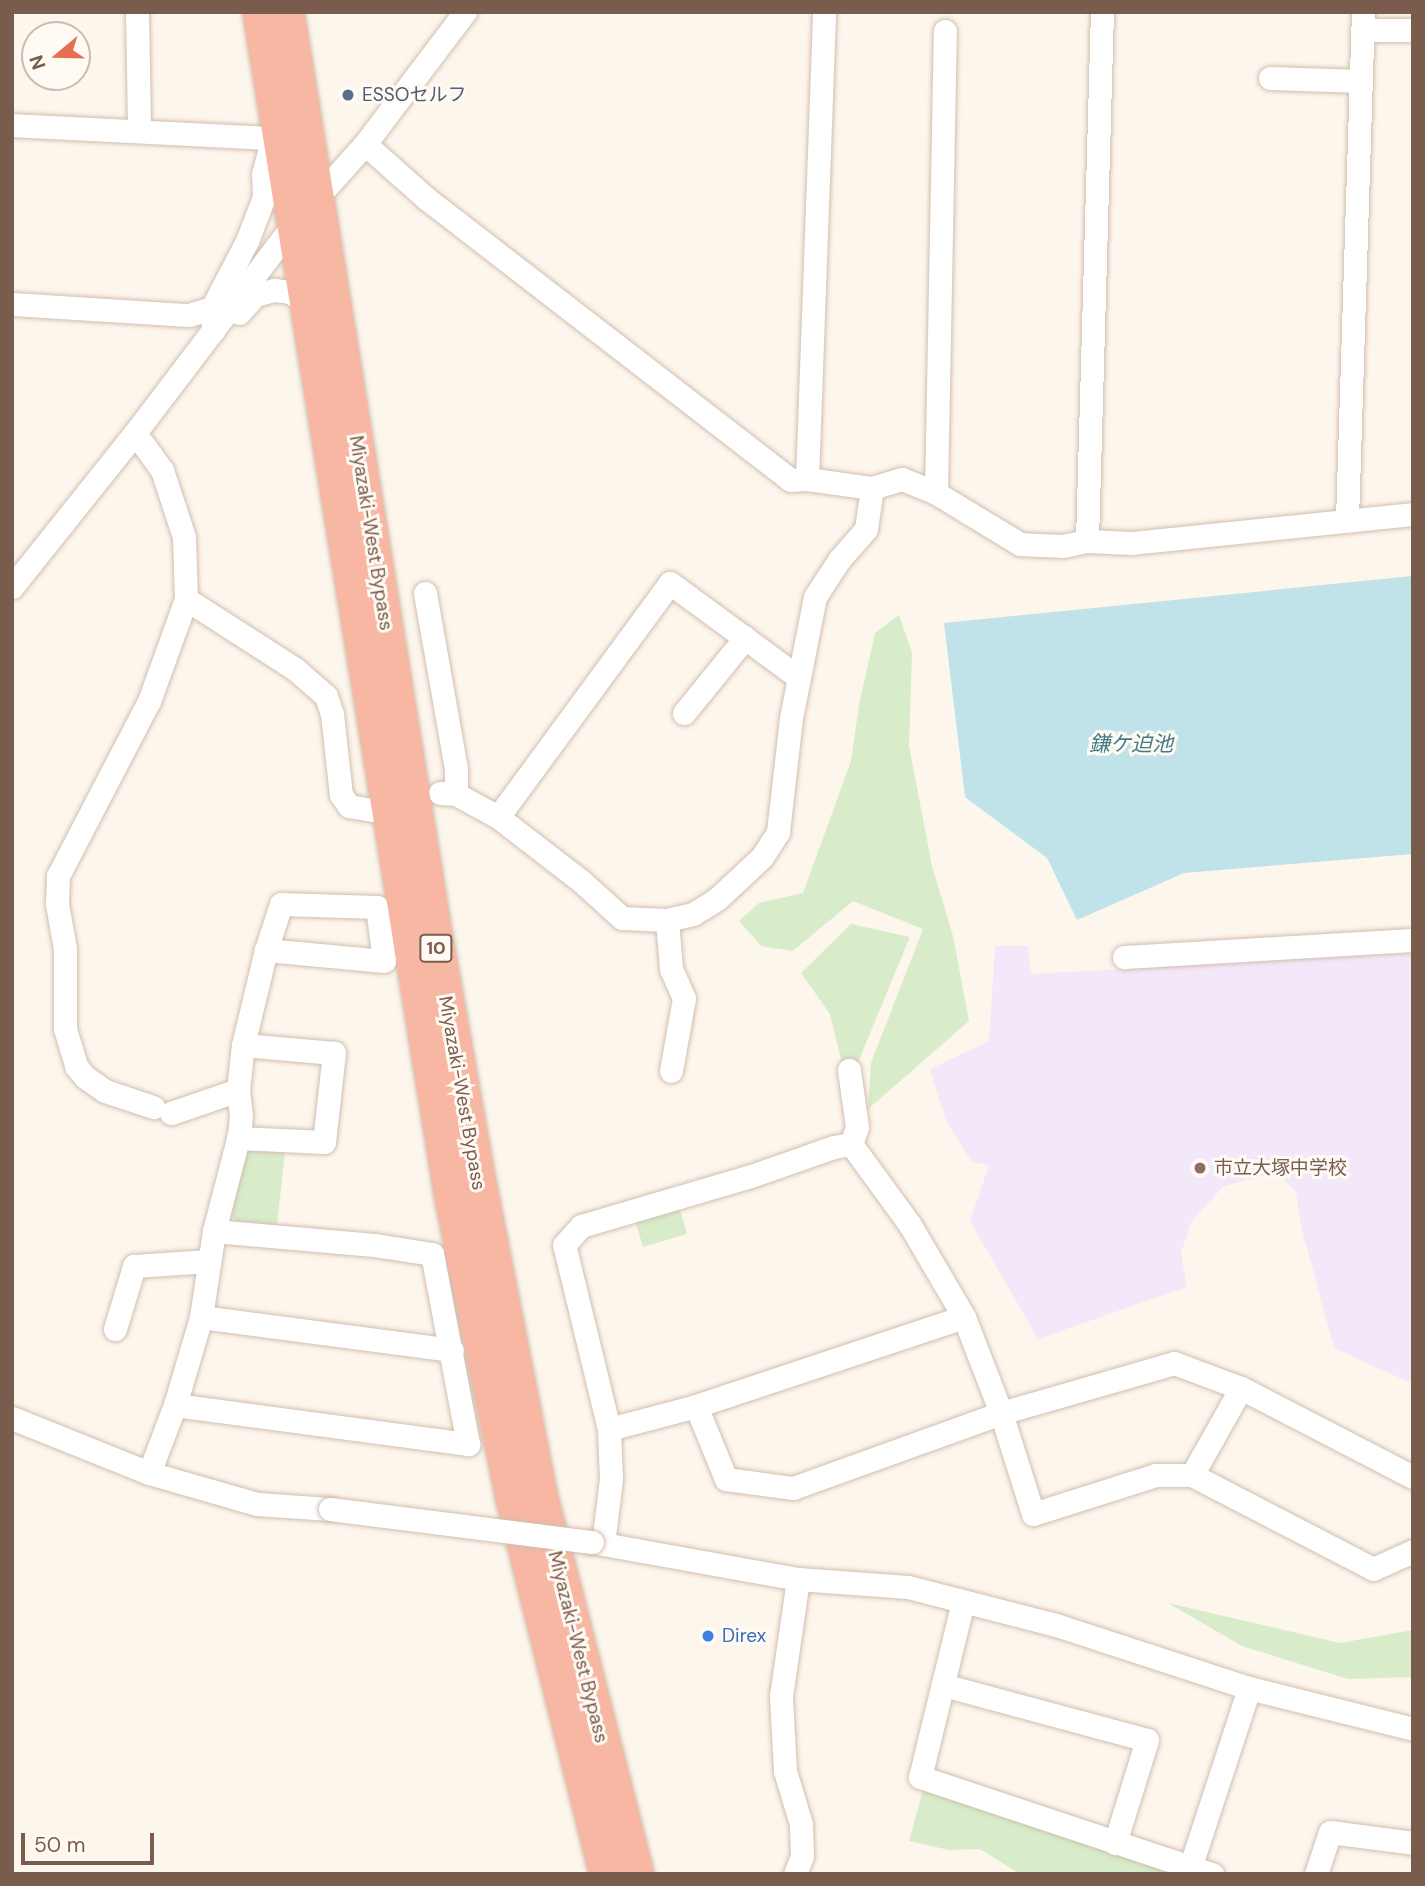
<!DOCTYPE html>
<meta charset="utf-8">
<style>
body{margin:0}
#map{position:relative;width:1425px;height:1886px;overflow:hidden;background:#fdf6ec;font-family:"DM Sans","Noto Sans JP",sans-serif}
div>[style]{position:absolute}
.education>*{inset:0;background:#f3e8fa}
.green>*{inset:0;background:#d8ecc9;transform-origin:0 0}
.water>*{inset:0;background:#bfe3e8}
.roads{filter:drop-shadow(0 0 2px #d1beb0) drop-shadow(0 0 2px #d1beb0)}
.minor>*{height:23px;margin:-11.5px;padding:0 11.5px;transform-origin:11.5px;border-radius:11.5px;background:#fff}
.highway>*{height:35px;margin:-17.5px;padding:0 17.5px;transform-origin:17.5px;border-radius:17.5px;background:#f7b7a3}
.bridges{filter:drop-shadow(0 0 2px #d1beb0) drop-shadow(0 0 2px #d1beb0)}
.minor-bridge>*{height:23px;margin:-11.5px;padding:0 11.5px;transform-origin:11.5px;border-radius:11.5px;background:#fff}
.dots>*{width:19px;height:19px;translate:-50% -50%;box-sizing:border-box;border:4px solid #fffaf3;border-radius:50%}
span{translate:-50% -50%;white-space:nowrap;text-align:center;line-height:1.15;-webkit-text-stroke:6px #fffaf3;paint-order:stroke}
.shield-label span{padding:2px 5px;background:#fffaf3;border:2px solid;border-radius:5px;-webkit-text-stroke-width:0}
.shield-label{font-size:18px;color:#7a5c4d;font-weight:700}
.service-label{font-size:19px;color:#4e5e75}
.left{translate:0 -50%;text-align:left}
.street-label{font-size:19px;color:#7a5c4d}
.education-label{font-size:19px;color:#785e54}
.shop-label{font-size:19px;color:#366cbe}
.water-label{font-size:21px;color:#437c86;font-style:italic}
.frame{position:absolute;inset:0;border:14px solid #7a5c4d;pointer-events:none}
.north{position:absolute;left:21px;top:21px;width:70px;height:70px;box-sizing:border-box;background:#fffaf3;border:2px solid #cabbb1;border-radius:50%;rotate:251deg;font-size:19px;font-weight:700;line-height:28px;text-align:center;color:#7a5c4d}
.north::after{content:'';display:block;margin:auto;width:24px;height:32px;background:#e76f51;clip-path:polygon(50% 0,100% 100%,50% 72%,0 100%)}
.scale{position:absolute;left:21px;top:1833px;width:133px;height:32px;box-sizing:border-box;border:4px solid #7a5c4d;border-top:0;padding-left:9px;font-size:21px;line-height:24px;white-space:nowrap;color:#7a5c4d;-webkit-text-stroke:5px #fffaf3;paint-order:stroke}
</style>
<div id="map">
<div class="education">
<i style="clip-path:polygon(995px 946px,1028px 946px,1031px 974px,1413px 953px,1413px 1384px,1334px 1348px,1301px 1226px,1296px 1192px,1276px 1172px,1224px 1186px,1192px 1220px,1181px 1253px,1187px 1287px,1038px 1339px,970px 1221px,989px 1165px,972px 1162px,946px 1121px,930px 1069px,989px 1041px)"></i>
</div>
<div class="green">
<i style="clip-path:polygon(899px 615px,912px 653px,909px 746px,932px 866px,953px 936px,969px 1021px,868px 1109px,871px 1063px,923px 929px,853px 901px,793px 951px,761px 946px,739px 921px,759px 903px,803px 893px,851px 761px,859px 705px,875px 633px)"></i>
<i style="clip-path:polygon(851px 924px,910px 937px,856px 1067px,844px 1072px,830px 1014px,801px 973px)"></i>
<i style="clip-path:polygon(247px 1148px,285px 1152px,277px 1225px,236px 1221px,232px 1215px,242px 1151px)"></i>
<i style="left:678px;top:1204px;width:31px;height:46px;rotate:73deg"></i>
<i style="clip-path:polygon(1168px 1603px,1340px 1643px,1413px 1630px,1413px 1677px,1348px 1679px,1242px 1646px)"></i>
<i style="clip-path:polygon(924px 1786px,1170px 1873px,1020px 1874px,980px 1849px,949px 1850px,909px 1841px)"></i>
</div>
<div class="water">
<i style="clip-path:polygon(1413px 576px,1413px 854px,1184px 873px,1077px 920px,1047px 858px,965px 797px,944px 623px)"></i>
</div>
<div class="roads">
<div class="minor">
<i style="left:137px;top:12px;width:119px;rotate:89deg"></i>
<i style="left:1363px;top:30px;width:50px"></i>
<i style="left:1270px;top:78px;width:91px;rotate:1.9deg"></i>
<i style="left:12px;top:125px;width:261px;rotate:2.9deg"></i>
<i style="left:365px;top:144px;width:83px;rotate:41.6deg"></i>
<i style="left:427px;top:199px;width:459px;rotate:37.7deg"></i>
<i style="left:790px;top:480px;width:17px;rotate:-3deg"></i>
<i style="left:807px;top:479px;width:66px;rotate:7.9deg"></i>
<i style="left:872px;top:488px;width:31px;rotate:-17deg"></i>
<i style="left:902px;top:479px;width:37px;rotate:22deg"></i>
<i style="left:936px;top:493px;width:98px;rotate:31.3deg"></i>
<i style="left:1020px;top:544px;width:18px;rotate:3deg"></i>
<i style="left:1038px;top:545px;width:25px;rotate:2deg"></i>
<i style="left:1063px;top:546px;width:25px;rotate:-12deg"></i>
<i style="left:1087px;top:541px;width:45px;rotate:2.5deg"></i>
<i style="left:1132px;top:543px;width:282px;rotate:-5.9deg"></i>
<i style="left:12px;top:304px;width:177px;rotate:3.6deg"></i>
<i style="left:189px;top:315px;width:24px;rotate:-17deg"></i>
<i style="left:239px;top:313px;width:24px;rotate:-48deg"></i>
<i style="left:255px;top:295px;width:20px;rotate:-15deg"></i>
<i style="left:274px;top:290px;width:16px;rotate:7deg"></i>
<i style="left:290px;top:292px;width:20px;rotate:33deg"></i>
<i style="left:307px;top:303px;width:8px;rotate:83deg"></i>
<i style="left:213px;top:331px;width:23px;rotate:-92deg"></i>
<i style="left:212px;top:308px;width:76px;rotate:-62.4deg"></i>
<i style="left:247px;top:241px;width:47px;rotate:-68.9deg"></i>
<i style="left:264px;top:197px;width:23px;rotate:-92deg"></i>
<i style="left:263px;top:174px;width:42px;rotate:-75deg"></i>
<i style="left:135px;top:433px;width:46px;rotate:53.9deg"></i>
<i style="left:162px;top:470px;width:71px;rotate:71.8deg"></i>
<i style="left:184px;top:537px;width:62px;rotate:88.2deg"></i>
<i style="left:186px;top:599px;width:109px;rotate:109.9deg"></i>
<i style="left:149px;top:701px;width:197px;rotate:117.5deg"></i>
<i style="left:58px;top:876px;width:28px;rotate:92deg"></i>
<i style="left:57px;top:904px;width:46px;rotate:79.9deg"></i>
<i style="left:65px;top:949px;width:80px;rotate:90deg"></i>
<i style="left:65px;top:1029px;width:39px;rotate:73deg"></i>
<i style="left:76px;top:1066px;width:14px;rotate:51deg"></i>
<i style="left:85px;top:1077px;width:24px;rotate:35deg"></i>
<i style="left:105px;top:1091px;width:51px;rotate:18.4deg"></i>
<i style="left:807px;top:479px;width:467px;rotate:-87.9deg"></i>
<i style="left:936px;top:493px;width:462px;rotate:-88.9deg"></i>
<i style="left:1347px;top:520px;width:508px;rotate:-88.2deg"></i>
<i style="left:1087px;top:541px;width:529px;rotate:-88.38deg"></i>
<i style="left:12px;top:587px;width:197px;rotate:-51.4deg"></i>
<i style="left:135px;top:433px;width:265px;rotate:-52.8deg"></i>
<i style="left:295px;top:222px;width:105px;rotate:-48.1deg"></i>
<i style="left:365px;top:144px;width:166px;rotate:-52.9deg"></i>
<i style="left:425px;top:593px;width:179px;rotate:80deg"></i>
<i style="left:456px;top:769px;width:25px;rotate:90deg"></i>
<i style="left:186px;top:599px;width:130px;rotate:32.7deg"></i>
<i style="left:295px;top:669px;width:41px;rotate:41.1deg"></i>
<i style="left:326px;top:696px;width:19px;rotate:72deg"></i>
<i style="left:332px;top:714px;width:81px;rotate:83.7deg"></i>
<i style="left:341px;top:795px;width:14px;rotate:54deg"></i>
<i style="left:349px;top:806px;width:23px;rotate:10deg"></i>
<i style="left:684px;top:713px;width:97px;rotate:-50.9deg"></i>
<i style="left:440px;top:793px;width:16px;rotate:4deg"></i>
<i style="left:456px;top:794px;width:48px;rotate:28.7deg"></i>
<i style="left:498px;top:817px;width:105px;rotate:37.6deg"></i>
<i style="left:581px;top:881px;width:55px;rotate:42.1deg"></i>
<i style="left:622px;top:918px;width:45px;rotate:2.5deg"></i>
<i style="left:667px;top:920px;width:27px;rotate:-13deg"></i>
<i style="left:693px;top:914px;width:28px;rotate:-32deg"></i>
<i style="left:717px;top:899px;width:62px;rotate:-43deg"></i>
<i style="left:762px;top:857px;width:30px;rotate:-57deg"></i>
<i style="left:778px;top:832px;width:115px;rotate:-83.5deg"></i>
<i style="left:791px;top:718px;width:123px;rotate:-78.8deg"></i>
<i style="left:815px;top:597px;width:44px;rotate:-57deg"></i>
<i style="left:839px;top:560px;width:41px;rotate:-48.9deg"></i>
<i style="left:866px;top:529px;width:41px;rotate:-81.7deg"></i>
<i style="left:498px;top:817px;width:290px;rotate:-53.7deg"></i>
<i style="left:670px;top:583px;width:159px;rotate:36.3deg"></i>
<i style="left:667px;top:920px;width:49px;rotate:85.3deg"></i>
<i style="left:671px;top:969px;width:32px;rotate:66deg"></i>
<i style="left:684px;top:998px;width:74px;rotate:100.1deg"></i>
<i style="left:1124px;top:957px;width:289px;rotate:-3.4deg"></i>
<i style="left:849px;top:1070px;width:58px;rotate:82deg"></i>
<i style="left:857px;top:1127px;width:18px;rotate:109deg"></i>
<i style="left:171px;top:1113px;width:71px;rotate:-18.9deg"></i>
<i style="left:238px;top:1138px;width:86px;rotate:2.7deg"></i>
<i style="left:324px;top:1142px;width:90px;rotate:-83.6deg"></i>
<i style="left:334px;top:1053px;width:91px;rotate:-175deg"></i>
<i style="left:201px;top:1317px;width:253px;rotate:7.5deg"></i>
<i style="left:115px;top:1329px;width:66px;rotate:-73.2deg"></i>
<i style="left:134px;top:1266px;width:75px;rotate:-3.8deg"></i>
<i style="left:175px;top:1405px;width:296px;rotate:7.6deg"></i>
<i style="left:468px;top:1444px;width:193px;rotate:-100.7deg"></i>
<i style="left:432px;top:1254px;width:59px;rotate:-171.2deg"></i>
<i style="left:374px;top:1245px;width:161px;rotate:-175deg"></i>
<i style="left:696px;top:1406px;width:79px;rotate:67.7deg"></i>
<i style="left:726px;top:1479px;width:68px;rotate:7.7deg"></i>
<i style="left:793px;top:1488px;width:221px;rotate:-19.8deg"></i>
<i style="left:1001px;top:1413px;width:180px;rotate:-16.1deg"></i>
<i style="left:1174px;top:1363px;width:72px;rotate:20.5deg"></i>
<i style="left:1241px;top:1388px;width:194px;rotate:27.4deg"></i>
<i style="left:12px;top:1418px;width:148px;rotate:21.9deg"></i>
<i style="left:149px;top:1473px;width:112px;rotate:16deg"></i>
<i style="left:257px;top:1504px;width:73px;rotate:3.9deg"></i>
<i style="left:609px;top:1429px;width:90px;rotate:-14.8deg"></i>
<i style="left:696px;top:1406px;width:282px;rotate:-18.4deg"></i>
<i style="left:149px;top:1473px;width:73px;rotate:-69.1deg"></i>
<i style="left:175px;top:1405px;width:92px;rotate:-73.5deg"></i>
<i style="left:201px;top:1317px;width:87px;rotate:-81.4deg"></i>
<i style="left:214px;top:1231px;width:99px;rotate:-75.4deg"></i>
<i style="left:239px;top:1135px;width:20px;rotate:-84deg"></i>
<i style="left:241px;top:1115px;width:25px;rotate:-97deg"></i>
<i style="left:238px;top:1090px;width:45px;rotate:-83.7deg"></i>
<i style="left:243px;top:1045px;width:98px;rotate:-76.4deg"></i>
<i style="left:266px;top:950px;width:48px;rotate:-71.9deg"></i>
<i style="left:281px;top:904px;width:96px;rotate:1.8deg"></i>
<i style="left:377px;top:907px;width:54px;rotate:82.6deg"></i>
<i style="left:384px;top:961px;width:119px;rotate:-174.7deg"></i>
<i style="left:1192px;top:1475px;width:100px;rotate:-60.6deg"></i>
<i style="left:592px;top:1542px;width:209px;rotate:10.2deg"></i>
<i style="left:798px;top:1579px;width:110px;rotate:4.2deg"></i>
<i style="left:908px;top:1587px;width:153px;rotate:14.4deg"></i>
<i style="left:1056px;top:1625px;width:203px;rotate:18.1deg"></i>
<i style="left:1249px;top:1688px;width:169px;rotate:14deg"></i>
<i style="left:603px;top:1544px;width:65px;rotate:-83deg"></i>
<i style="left:611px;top:1479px;width:50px;rotate:-92.3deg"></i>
<i style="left:609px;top:1429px;width:189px;rotate:-103.7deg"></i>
<i style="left:564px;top:1245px;width:25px;rotate:-48deg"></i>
<i style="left:581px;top:1226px;width:177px;rotate:-16.4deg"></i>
<i style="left:751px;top:1176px;width:88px;rotate:-19.3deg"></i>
<i style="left:834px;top:1147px;width:17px;rotate:-10deg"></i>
<i style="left:851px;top:1144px;width:100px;rotate:53.9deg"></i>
<i style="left:910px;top:1225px;width:107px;rotate:59.6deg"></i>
<i style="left:964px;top:1317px;width:103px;rotate:68.9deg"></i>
<i style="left:1001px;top:1413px;width:106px;rotate:72.4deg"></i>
<i style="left:1033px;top:1514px;width:129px;rotate:-17.6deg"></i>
<i style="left:1156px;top:1475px;width:36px"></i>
<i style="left:1192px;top:1475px;width:204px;rotate:27.4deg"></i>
<i style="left:1373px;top:1569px;width:44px;rotate:-24.2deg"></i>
<i style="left:963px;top:1602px;width:180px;rotate:103.8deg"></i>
<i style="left:920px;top:1777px;width:308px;rotate:18.4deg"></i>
<i style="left:943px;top:1685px;width:211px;rotate:15.1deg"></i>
<i style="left:1147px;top:1740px;width:108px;rotate:107.3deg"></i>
<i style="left:795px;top:1874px;width:19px;rotate:-69deg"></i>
<i style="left:802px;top:1856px;width:32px;rotate:-92deg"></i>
<i style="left:801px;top:1824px;width:55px;rotate:-106.8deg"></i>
<i style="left:785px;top:1771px;width:75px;rotate:-93.1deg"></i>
<i style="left:781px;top:1696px;width:118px;rotate:-81.7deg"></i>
<i style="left:1188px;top:1874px;width:196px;rotate:-71.8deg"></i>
<i style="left:1316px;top:1874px;width:44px;rotate:-71.6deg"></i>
<i style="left:1330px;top:1832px;width:84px;rotate:7.5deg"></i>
</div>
<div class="highway">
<i style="left:260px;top:12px;width:1201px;rotate:80.8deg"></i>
<i style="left:452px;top:1198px;width:306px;rotate:78.5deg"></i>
<i style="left:513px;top:1498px;width:388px;rotate:76deg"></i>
<i style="left:286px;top:12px;width:928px;rotate:80.88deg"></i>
<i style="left:433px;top:928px;width:264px;rotate:80deg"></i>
<i style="left:479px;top:1188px;width:312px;rotate:78.9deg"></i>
<i style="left:539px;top:1494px;width:392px;rotate:75.7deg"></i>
</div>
</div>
<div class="bridges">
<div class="minor-bridge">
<i style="left:330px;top:1509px;width:264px;rotate:7.2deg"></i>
</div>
</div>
<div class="dots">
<i style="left:348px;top:95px;background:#5c6f8a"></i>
<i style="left:1200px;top:1168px;background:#8d6e63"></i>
<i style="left:708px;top:1636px;background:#3f7fe0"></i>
</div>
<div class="shield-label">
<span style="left:436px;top:948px">10</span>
</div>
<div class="service-label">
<span class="left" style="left:362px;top:95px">ESSOセルフ</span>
</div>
<div class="street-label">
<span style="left:371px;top:533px;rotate:81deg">Miyazaki-West Bypass</span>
<span style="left:462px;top:1093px;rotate:80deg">Miyazaki-West Bypass</span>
<span style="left:578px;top:1647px;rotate:76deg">Miyazaki-West Bypass</span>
</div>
<div class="education-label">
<span class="left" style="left:1214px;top:1168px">市立大塚中学校</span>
</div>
<div class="shop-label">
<span class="left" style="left:722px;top:1636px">Direx</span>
</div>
<div class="water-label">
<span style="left:1131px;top:744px">鎌ケ迫池</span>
</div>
<div class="frame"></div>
<div class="north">N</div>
<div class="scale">50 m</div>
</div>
